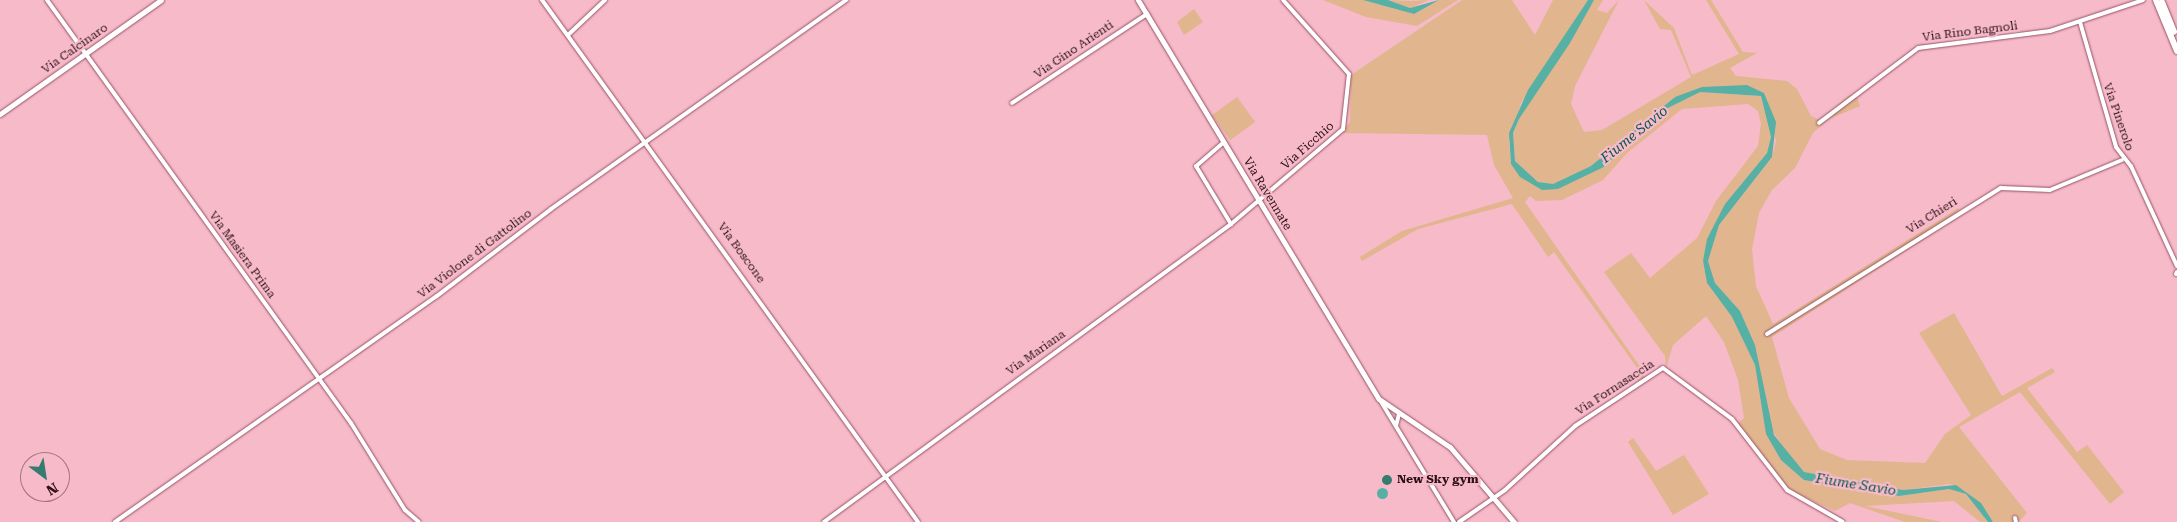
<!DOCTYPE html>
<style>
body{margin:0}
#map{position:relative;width:2177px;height:522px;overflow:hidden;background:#f7bac9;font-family:"Roboto Serif",serif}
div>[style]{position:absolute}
.green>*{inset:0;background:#e1b58e;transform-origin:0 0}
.water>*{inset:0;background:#56b0a3}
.round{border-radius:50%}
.roads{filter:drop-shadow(0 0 1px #965366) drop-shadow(0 0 1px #965366)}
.street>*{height:4px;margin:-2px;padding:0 2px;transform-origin:2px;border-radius:2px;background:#fff}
.secondary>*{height:5px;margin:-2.5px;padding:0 2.5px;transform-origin:2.5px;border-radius:2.5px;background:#fff}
.highway>*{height:6px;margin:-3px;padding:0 3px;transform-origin:3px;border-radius:3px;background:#fff}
.dots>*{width:14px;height:14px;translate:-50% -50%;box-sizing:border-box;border:2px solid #f7bac9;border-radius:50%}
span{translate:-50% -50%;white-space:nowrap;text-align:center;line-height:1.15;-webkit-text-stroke:4.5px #f7bac9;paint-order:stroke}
.street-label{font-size:12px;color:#2b1018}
.poi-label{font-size:12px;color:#2b1018;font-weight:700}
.left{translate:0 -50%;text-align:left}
.water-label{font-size:14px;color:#05574d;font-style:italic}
.north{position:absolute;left:20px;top:452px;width:50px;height:50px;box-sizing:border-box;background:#f7bac9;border:1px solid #a57682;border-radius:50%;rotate:149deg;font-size:14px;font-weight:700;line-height:20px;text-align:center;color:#2b1018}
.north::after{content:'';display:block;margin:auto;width:18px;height:22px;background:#357b70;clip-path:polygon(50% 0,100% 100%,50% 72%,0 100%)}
</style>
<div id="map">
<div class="green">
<i style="clip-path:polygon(1323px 0,1363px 0,1414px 14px,1439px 0,1458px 0,1417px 26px,1366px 17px)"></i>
<i style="clip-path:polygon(1388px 0,1411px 1px,1429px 0,1410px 8px)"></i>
<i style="clip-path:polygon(1462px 0,1512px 0,1535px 35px,1553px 0,1588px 0,1521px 103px,1509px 141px,1511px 164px,1521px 177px,1558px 189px,1606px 166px,1639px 129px,1668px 108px,1700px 92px,1761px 96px,1771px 137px,1767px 153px,1725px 204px,1703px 261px,1707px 283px,1732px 317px,1755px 365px,1766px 434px,1804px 480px,1899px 496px,1949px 489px,1966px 494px,1988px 522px,1980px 522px,1954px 501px,1865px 506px,1942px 522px,1905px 522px,1850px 503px,1835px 511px,1789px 490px,1738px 423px,1744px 418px,1738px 380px,1724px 342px,1706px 316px,1673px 345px,1666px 368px,1665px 356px,1604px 272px,1631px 253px,1650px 278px,1697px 238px,1716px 201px,1758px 146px,1761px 124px,1758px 111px,1748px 104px,1682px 109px,1627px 153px,1603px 180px,1562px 200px,1536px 201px,1530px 196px,1525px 202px,1641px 368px,1645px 379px,1640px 383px,1633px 373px,1638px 369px,1554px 252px,1548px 257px,1512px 204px,1418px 229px,1362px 261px,1360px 257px,1402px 231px,1513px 198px,1494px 165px,1487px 135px,1342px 133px,1350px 122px,1351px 75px)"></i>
<i style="clip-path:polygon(1594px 0,1603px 0,1597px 10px,1607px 13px,1619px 0,1575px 86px,1571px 104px,1584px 132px,1602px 130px,1691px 77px,1671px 30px,1660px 29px,1644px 0,1674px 28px,1692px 75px,1739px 54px,1706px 0,1711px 0,1743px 52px,1757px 53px,1730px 68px,1736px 76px,1787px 81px,1797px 89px,1811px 116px,1820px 120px,1850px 95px,1857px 97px,1860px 106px,1829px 119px,1813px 133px,1795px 168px,1772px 190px,1759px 213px,1752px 249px,1756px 286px,1773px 324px,1949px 214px,1958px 208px,1962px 215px,1772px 337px,1789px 398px,1820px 449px,1847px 460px,1925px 463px,1945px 434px,1971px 415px,1919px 333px,1954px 313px,2002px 396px,2052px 368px,2055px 372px,2027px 388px,2077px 452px,2087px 445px,2124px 492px,2110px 504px,2020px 392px,1959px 427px,2027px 513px,2018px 522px,1993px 522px,1964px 490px,1950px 484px,1903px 490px,1804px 472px,1795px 465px,1770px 427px,1755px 345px,1740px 311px,1715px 283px,1708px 261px,1719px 225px,1772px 157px,1776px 141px,1764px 93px,1747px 85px,1675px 97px,1591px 166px,1553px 184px,1538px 182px,1515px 161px,1513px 134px,1519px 119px)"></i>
<i style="clip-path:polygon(1194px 9px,1203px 22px,1184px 35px,1177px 22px)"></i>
<i style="left:1237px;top:97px;width:31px;height:31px;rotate:54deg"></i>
<i style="clip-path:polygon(1633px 438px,1656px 471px,1684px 455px,1709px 494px,1673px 515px,1628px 442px)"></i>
</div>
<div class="water">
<i style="clip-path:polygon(1363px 0,1388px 0,1410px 8px,1439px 0,1414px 14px)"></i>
<i style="clip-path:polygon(1588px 0,1594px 0,1570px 43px,1519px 119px,1513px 133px,1515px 161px,1538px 182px,1553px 184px,1591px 166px,1675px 97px,1702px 87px,1747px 85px,1764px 93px,1776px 122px,1772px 157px,1719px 225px,1708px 261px,1715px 283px,1740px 311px,1755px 345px,1774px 435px,1804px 472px,1903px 490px,1956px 485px,1981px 503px,1993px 522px,1988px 522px,1966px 494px,1949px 489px,1899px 496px,1804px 480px,1781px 460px,1766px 434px,1755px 365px,1732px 317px,1707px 283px,1703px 261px,1707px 239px,1725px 204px,1767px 153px,1771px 137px,1761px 96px,1700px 92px,1668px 108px,1639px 129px,1606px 166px,1558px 189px,1542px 190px,1520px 177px,1511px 164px,1509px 133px,1528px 90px)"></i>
<i class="round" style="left:1376.5px;top:487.5px;width:11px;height:11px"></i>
</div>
<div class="roads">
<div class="street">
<i style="left:47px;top:0;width:521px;rotate:54.3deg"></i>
<i style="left:351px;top:423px;width:102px;rotate:58.2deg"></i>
<i style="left:405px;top:510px;width:18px;rotate:41deg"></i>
<i style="left:542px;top:0;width:643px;rotate:54.23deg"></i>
<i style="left:2080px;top:22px;width:130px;rotate:73.9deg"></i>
<i style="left:2116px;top:147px;width:24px;rotate:52deg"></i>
<i style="left:2131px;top:166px;width:110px;rotate:65.3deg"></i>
<i style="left:568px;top:35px;width:51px;rotate:-43.4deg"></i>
<i style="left:1012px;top:103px;width:162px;rotate:-33.4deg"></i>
<i style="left:1819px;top:123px;width:124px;rotate:-37.1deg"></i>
<i style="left:1918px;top:48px;width:133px;rotate:-7.3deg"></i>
<i style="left:2050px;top:31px;width:98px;rotate:-18.4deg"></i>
<i style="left:1224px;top:142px;width:37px;rotate:139deg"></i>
<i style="left:1196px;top:166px;width:68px;rotate:58.9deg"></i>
<i style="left:2176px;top:274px;width:2px;rotate:-63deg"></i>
<i style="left:1767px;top:334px;width:276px;rotate:-32deg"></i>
<i style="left:2001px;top:188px;width:49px;rotate:2.3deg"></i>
<i style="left:2050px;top:190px;width:78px;rotate:-22.6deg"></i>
<i style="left:1380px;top:400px;width:143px;rotate:58.8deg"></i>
<i style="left:1396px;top:426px;width:12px;rotate:-76deg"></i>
<i style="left:2015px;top:518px;width:4px;rotate:76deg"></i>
<i style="left:115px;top:522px;width:393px;rotate:-35.1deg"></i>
<i style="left:437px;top:296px;width:143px;rotate:-37.3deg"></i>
<i style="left:551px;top:209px;width:362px;rotate:-35.3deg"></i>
<i style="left:824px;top:522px;width:504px;rotate:-36.21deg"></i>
<i style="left:1231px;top:224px;width:147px;rotate:-40.3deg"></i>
<i style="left:1343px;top:129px;width:55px;rotate:-83.8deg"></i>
<i style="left:1349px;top:74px;width:99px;rotate:-131.7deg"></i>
<i style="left:1459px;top:522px;width:56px;rotate:-34.8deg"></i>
<i style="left:1505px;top:490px;width:95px;rotate:-42.4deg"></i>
<i style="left:1575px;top:426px;width:105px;rotate:-33.4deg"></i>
<i style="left:1663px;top:368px;width:86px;rotate:36.5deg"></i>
<i style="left:1732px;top:419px;width:90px;rotate:52.2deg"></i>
<i style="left:1787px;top:490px;width:64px;rotate:29.7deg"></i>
</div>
<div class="secondary">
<i style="left:1138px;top:0;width:466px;rotate:58.9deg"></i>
<i style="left:1379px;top:399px;width:86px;rotate:34.1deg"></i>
<i style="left:1450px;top:447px;width:99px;rotate:49.5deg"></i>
<i style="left:0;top:114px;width:197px;rotate:-35.3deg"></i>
</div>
<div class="highway">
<i style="left:2156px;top:0;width:55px;rotate:67.6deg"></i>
<i style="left:2162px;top:2px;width:32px;rotate:68deg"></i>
</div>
</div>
<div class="dots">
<i style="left:1387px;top:480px;background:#357b70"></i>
</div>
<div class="street-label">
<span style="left:1970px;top:32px;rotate:-7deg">Via Rino Bagnoli</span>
<span style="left:75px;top:49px;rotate:-35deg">Via Calcinaro</span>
<span style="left:1074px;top:50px;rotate:-34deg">Via Gino Arienti</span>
<span style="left:2118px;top:117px;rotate:71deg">Via Pinerolo</span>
<span style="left:1308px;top:146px;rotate:-41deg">Via Ficchio</span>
<span style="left:1267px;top:194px;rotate:59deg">Via Ravennate</span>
<span style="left:1932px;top:216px;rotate:-32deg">Via Chieri</span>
<span style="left:741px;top:253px;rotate:54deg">Via Boscone</span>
<span style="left:475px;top:254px;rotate:-37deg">Via Violone di Gattolino</span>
<span style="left:242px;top:255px;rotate:54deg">Via Masiera Prima</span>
<span style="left:1036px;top:353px;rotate:-35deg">Via Mariana</span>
<span style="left:1615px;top:388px;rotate:-33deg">Via Fornasaccia</span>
</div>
<div class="poi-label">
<span class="left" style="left:1397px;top:480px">New Sky gym</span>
</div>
<div class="water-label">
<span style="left:1634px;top:134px;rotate:-39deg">Fiume Savio</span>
<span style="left:1856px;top:484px;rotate:9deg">Fiume Savio</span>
</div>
<div class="north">N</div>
</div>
